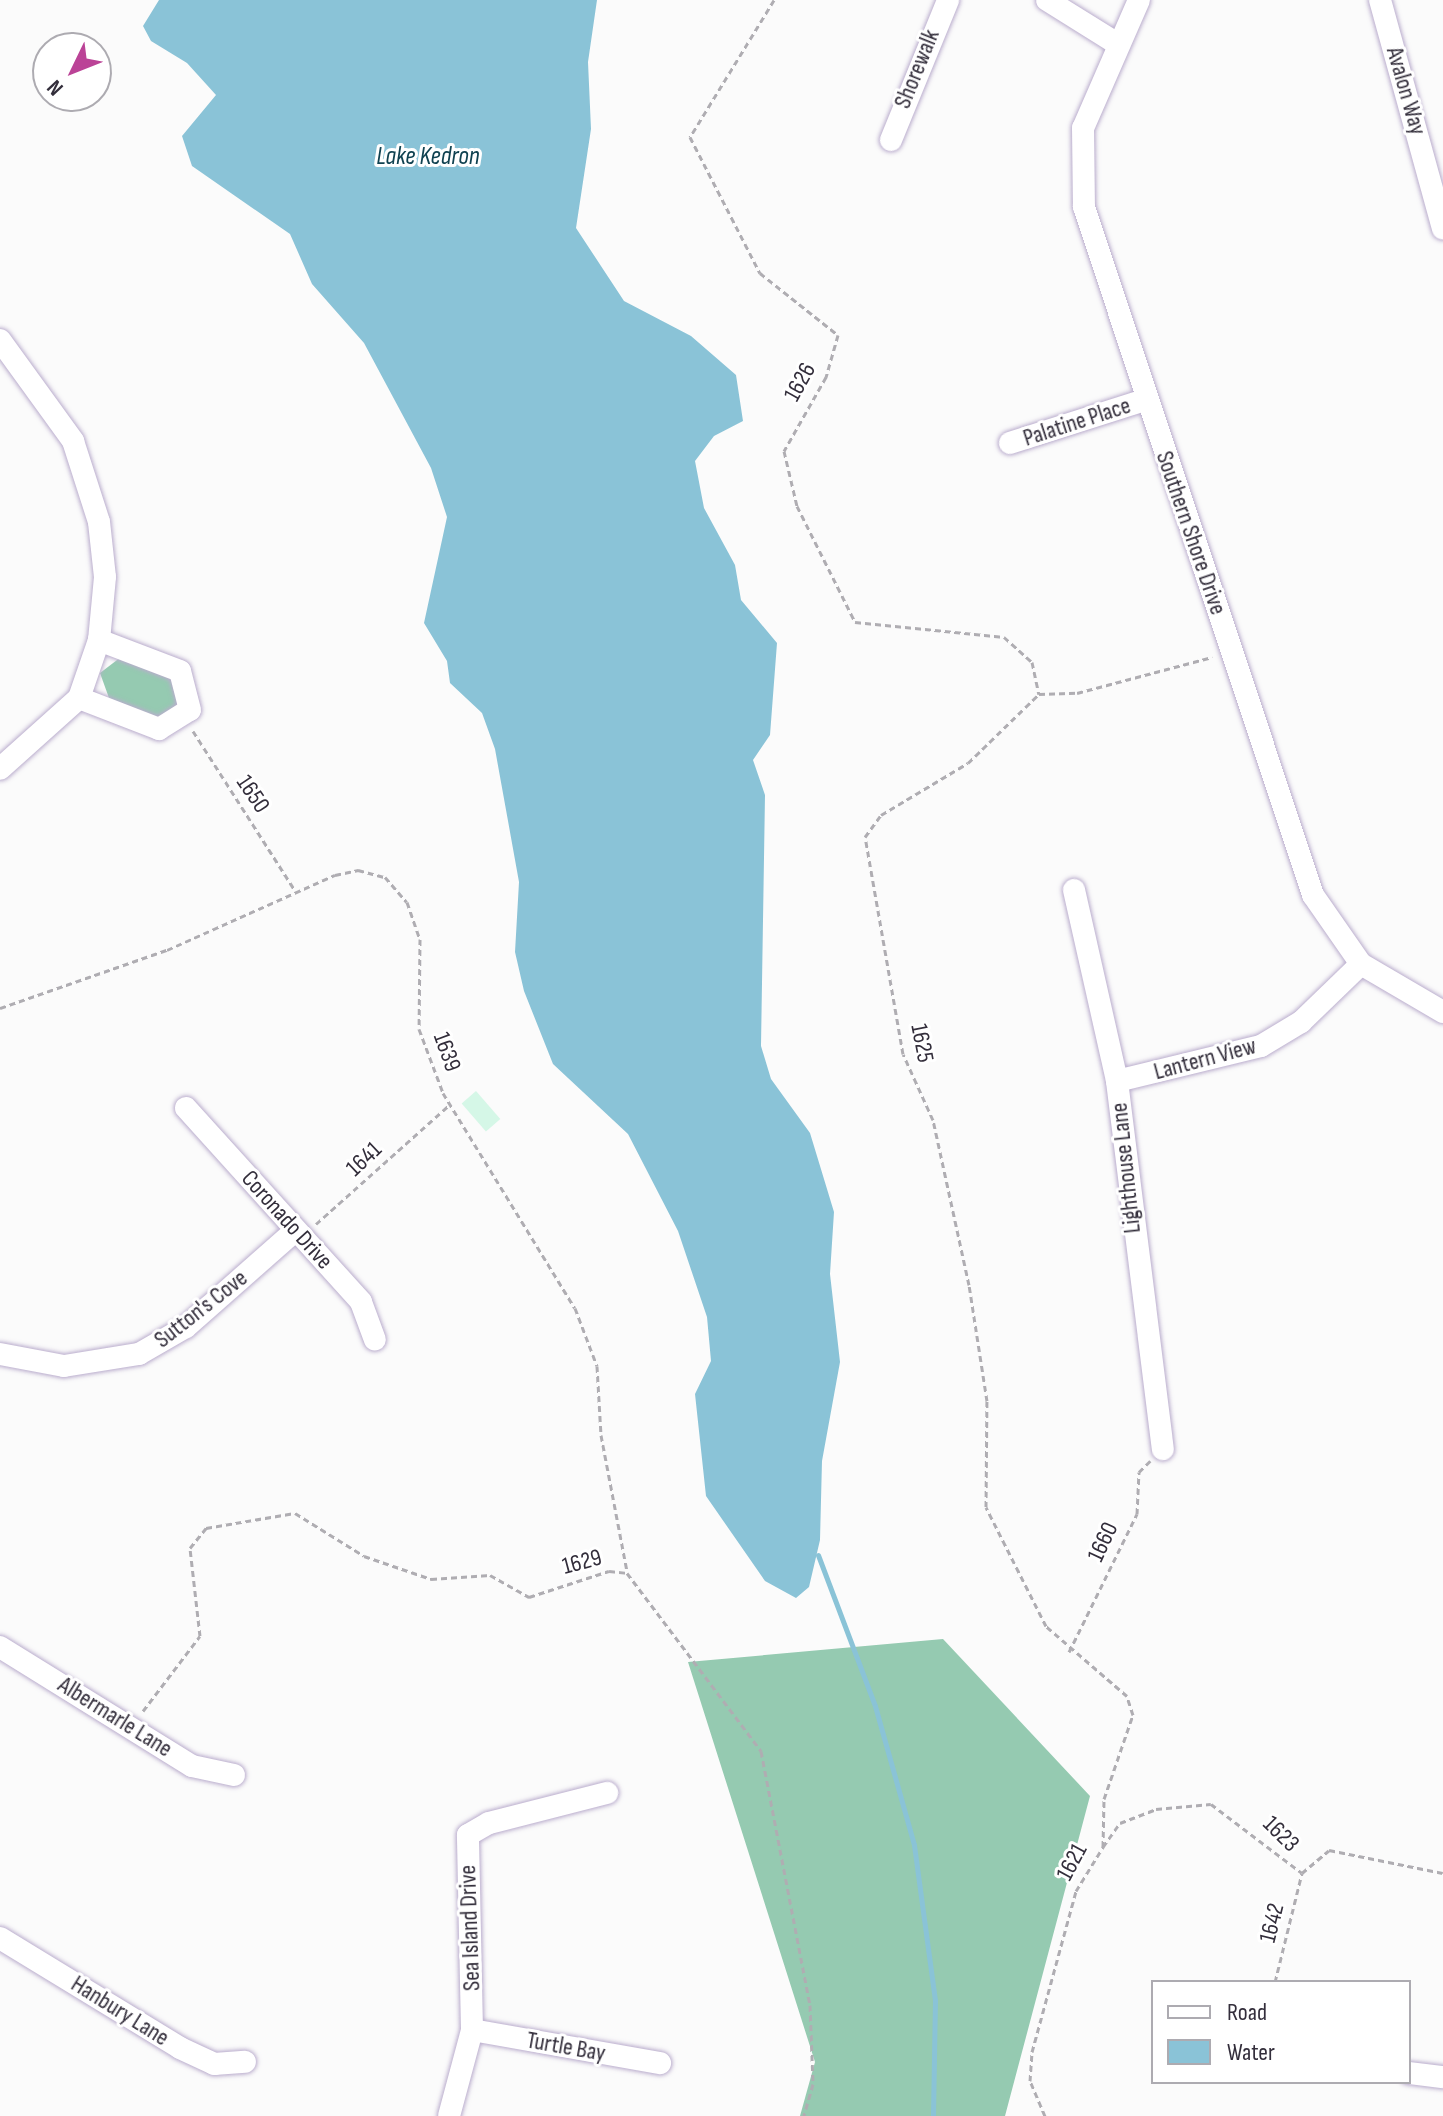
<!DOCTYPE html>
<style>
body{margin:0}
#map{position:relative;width:1443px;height:2116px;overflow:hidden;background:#fbfbfb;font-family:"Sofia Sans Condensed",sans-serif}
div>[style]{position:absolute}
.green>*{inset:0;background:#d5f7e7;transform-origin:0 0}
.forest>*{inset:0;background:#95cab1}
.water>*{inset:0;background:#8ac3d7}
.stream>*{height:5px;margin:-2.5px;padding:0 2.5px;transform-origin:2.5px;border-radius:2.5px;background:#8ac3d7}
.path>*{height:3px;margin-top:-1.5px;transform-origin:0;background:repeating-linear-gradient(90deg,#afadb2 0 6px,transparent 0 10px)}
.roads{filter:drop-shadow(0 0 2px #baadcd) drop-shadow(0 0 2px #baadcd)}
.minor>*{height:22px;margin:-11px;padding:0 11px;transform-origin:11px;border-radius:11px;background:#fff}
span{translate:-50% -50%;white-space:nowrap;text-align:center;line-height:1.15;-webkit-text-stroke:6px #fff;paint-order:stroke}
.street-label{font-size:24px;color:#332e3b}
.water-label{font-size:26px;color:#104251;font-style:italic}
.legend{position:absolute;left:1151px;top:1980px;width:260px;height:104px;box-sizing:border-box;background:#fff;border:2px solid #adabb1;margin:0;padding:10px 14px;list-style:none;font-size:24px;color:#332e3b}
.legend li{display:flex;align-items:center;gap:16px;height:40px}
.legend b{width:40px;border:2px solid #adabb1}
.north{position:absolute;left:32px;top:32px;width:80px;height:80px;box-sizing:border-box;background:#fff;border:2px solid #adabb1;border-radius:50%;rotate:227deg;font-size:22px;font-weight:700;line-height:32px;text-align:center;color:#332e3b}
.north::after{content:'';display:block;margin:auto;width:28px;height:36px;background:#bb4397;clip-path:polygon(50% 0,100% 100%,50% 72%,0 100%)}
</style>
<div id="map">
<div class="green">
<i style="left:476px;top:1091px;width:37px;height:19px;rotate:49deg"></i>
</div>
<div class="forest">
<i style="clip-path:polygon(121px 657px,173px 679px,180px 707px,162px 720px,109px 698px,100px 673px)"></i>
<i style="clip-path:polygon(943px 1639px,1090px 1796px,1005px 2116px,800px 2116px,815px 2062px,688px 1662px)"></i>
</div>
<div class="water">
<i style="clip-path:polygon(159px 0,597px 0,588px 62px,591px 129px,576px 228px,624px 301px,691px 336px,736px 375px,743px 421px,714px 436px,695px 461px,704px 508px,735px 565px,741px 600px,777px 643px,770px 735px,753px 760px,765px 795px,761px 1046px,771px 1079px,810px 1133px,834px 1212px,830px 1274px,840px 1362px,822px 1461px,820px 1540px,809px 1587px,796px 1598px,765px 1581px,706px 1496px,695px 1394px,711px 1361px,707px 1317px,678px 1231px,628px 1134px,553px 1064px,524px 991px,515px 952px,519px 882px,495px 749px,482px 713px,450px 683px,447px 661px,424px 623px,447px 517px,431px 468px,364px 343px,312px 284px,290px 234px,192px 166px,182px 136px,216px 95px,187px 63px,151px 41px,143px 26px)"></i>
</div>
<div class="stream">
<i style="left:818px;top:1555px;width:161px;rotate:69.3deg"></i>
<i style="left:875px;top:1706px;width:144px;rotate:74.3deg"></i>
<i style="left:914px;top:1845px;width:156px;rotate:82.3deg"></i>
<i style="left:935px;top:2000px;width:116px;rotate:91deg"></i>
</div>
<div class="path">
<i style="left:774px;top:0;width:161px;rotate:121.5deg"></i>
<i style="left:690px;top:137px;width:153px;rotate:62.8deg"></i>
<i style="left:760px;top:273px;width:100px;rotate:38.5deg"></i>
<i style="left:838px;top:335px;width:44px;rotate:105.9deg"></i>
<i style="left:826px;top:377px;width:85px;rotate:119.6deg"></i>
<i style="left:784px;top:451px;width:57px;rotate:76.7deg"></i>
<i style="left:797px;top:506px;width:130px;rotate:63.4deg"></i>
<i style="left:855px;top:622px;width:150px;rotate:5.7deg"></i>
<i style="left:1004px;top:637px;width:38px;rotate:42deg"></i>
<i style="left:1032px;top:662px;width:33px;rotate:78deg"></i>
<i style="left:193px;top:731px;width:188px;rotate:57.4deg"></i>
<i style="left:0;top:1008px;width:177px;rotate:-19.2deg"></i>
<i style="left:167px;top:950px;width:184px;rotate:-24.1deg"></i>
<i style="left:335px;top:875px;width:24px;rotate:-12deg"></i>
<i style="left:358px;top:870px;width:28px;rotate:15deg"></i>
<i style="left:385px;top:877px;width:33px;rotate:49deg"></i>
<i style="left:407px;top:902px;width:39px;rotate:71deg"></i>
<i style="left:420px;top:939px;width:90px;rotate:90.6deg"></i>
<i style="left:419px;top:1029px;width:68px;rotate:69.4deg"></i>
<i style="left:443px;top:1093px;width:252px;rotate:58.5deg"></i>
<i style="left:575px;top:1308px;width:62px;rotate:69.2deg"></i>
<i style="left:597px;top:1366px;width:69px;rotate:86.7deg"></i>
<i style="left:601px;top:1435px;width:138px;rotate:79.2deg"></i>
<i style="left:316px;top:1224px;width:177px;rotate:-41.8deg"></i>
<i style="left:1069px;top:1652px;width:154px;rotate:-63.8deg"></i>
<i style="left:1137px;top:1514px;width:42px;rotate:-87.3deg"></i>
<i style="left:1139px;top:1472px;width:16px;rotate:-45deg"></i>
<i style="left:143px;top:1711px;width:94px;rotate:-52.8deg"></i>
<i style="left:200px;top:1636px;width:89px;rotate:-96.5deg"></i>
<i style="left:190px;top:1548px;width:26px;rotate:-51deg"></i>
<i style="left:206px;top:1528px;width:90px;rotate:-9.6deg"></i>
<i style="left:295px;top:1513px;width:81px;rotate:31.9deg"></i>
<i style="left:364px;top:1556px;width:71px;rotate:18.9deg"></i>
<i style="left:431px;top:1579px;width:59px;rotate:-3.9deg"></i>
<i style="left:490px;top:1575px;width:45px;rotate:29.4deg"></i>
<i style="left:529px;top:1597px;width:84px;rotate:-18deg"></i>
<i style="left:609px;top:1571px;width:18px;rotate:6deg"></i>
<i style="left:627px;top:1573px;width:223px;rotate:53deg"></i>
<i style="left:761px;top:1751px;width:259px;rotate:79.1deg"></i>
<i style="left:810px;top:2005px;width:79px;rotate:87.8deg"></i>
<i style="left:813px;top:2084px;width:33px;rotate:106deg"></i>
<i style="left:1103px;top:1847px;width:29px;rotate:-55deg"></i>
<i style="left:1120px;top:1823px;width:39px;rotate:-21deg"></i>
<i style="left:1156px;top:1809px;width:55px;rotate:-5.2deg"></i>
<i style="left:1211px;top:1804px;width:114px;rotate:37.2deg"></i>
<i style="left:1302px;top:1873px;width:35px;rotate:-40deg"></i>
<i style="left:1329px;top:1850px;width:116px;rotate:11.4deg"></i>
<i style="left:1275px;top:1982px;width:112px;rotate:-76.1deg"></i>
<i style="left:1045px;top:2116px;width:38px;rotate:-113deg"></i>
<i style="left:1030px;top:2081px;width:29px;rotate:-86deg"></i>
<i style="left:1032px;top:2052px;width:167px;rotate:-74.7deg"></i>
<i style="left:1076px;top:1891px;width:52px;rotate:-58.5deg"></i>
<i style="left:1103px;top:1847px;width:48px;rotate:-88.8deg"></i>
<i style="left:1104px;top:1799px;width:89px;rotate:-71deg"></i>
<i style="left:1133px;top:1715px;width:20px;rotate:-108deg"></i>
<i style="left:1127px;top:1696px;width:107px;rotate:-139.2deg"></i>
<i style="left:1046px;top:1626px;width:133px;rotate:-116.8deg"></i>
<i style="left:986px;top:1507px;width:106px;rotate:-89.5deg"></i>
<i style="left:987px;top:1401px;width:117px;rotate:-98.8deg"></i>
<i style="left:969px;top:1285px;width:169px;rotate:-102.3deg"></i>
<i style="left:933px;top:1120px;width:72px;rotate:-114.4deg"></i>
<i style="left:903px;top:1054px;width:220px;rotate:-99.9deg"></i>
<i style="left:865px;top:837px;width:27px;rotate:-54deg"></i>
<i style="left:881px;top:815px;width:101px;rotate:-30.9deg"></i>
<i style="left:968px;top:763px;width:99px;rotate:-44.2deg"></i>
<i style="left:1039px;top:694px;width:38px;rotate:-2deg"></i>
<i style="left:1077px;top:693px;width:140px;rotate:-14.9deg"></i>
</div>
<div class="roads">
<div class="minor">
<i style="left:1047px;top:0;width:81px;rotate:31.9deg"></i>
<i style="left:1139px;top:0;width:140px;rotate:113.6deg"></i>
<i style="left:1083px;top:128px;width:79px;rotate:89.3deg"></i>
<i style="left:1084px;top:207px;width:725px;rotate:71.59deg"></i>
<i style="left:1313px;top:895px;width:84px;rotate:55.2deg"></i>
<i style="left:1361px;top:964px;width:95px;rotate:30.3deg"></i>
<i style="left:1380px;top:0;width:237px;rotate:74.6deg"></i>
<i style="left:891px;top:140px;width:151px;rotate:-67.8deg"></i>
<i style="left:0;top:340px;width:125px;rotate:54.1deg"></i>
<i style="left:73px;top:441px;width:85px;rotate:72.2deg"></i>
<i style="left:99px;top:522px;width:55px;rotate:83.8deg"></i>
<i style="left:105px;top:577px;width:63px;rotate:95.4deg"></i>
<i style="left:99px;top:640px;width:61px;rotate:109deg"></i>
<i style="left:79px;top:698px;width:106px;rotate:138.1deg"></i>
<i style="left:1010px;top:443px;width:142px;rotate:-17.7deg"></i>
<i style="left:79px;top:698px;width:86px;rotate:21.2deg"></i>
<i style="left:159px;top:729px;width:36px;rotate:-32deg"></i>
<i style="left:190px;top:710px;width:40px;rotate:-104.4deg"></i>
<i style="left:180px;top:671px;width:87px;rotate:-159.1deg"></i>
<i style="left:1074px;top:890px;width:196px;rotate:77.3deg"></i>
<i style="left:1117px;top:1081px;width:371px;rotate:82.9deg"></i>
<i style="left:1117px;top:1081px;width:148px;rotate:-13.7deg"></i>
<i style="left:1261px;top:1046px;width:47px;rotate:-31deg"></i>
<i style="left:1301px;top:1022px;width:83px;rotate:-44deg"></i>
<i style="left:186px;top:1108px;width:261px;rotate:47.9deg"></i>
<i style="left:361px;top:1302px;width:40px;rotate:69.8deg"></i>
<i style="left:0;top:1354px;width:65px;rotate:10.6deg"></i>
<i style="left:64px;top:1366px;width:76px;rotate:-9.1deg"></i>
<i style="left:139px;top:1354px;width:54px;rotate:-29.9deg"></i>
<i style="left:186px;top:1327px;width:145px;rotate:-41.4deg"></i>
<i style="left:0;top:1647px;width:226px;rotate:31.8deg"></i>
<i style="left:192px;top:1766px;width:43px;rotate:12.1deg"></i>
<i style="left:0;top:1938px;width:211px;rotate:31.4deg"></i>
<i style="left:180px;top:2048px;width:38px;rotate:25deg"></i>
<i style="left:214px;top:2064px;width:31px;rotate:-4deg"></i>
<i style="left:472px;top:2030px;width:191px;rotate:10deg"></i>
<i style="left:1409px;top:2073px;width:34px;rotate:7deg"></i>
<i style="left:449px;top:2116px;width:89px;rotate:-75deg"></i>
<i style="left:472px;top:2030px;width:195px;rotate:-91.2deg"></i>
<i style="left:468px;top:1835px;width:24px;rotate:-30deg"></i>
<i style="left:489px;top:1823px;width:122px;rotate:-14.3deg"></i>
</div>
</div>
<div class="street-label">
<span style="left:917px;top:69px;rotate:-68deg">Shorewalk</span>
<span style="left:1406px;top:91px;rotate:74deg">Avalon Way</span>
<span style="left:800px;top:382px;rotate:-61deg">1626</span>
<span style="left:1077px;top:422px;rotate:-18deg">Palatine Place</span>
<span style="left:1191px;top:533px;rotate:71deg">Southern Shore Drive</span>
<span style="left:253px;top:794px;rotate:56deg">1650</span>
<span style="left:922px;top:1043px;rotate:79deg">1625</span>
<span style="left:447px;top:1052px;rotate:70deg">1639</span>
<span style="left:1205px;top:1059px;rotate:-15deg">Lantern View</span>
<span style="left:364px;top:1159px;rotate:-43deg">1641</span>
<span style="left:1126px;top:1168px;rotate:-96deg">Lighthouse Lane</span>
<span style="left:287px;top:1220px;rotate:48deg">Coronado Drive</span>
<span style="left:201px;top:1309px;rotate:-38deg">Sutton's Cove</span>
<span style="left:1103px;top:1542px;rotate:-65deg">1660</span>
<span style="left:582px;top:1562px;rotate:-15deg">1629</span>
<span style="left:115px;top:1717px;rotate:32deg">Albermarle Lane</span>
<span style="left:1281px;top:1834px;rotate:45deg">1623</span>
<span style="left:1072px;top:1862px;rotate:-62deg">1621</span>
<span style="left:1272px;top:1923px;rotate:-76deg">1642</span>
<span style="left:470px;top:1928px;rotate:-92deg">Sea Island Drive</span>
<span style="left:120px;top:2011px;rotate:32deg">Hanbury Lane</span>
<span style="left:566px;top:2047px;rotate:10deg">Turtle Bay</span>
</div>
<div class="water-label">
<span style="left:428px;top:157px">Lake Kedron</span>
</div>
<ul class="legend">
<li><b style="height:10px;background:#fff"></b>Road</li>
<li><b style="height:22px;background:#8ac3d7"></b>Water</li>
</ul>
<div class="north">N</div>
</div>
